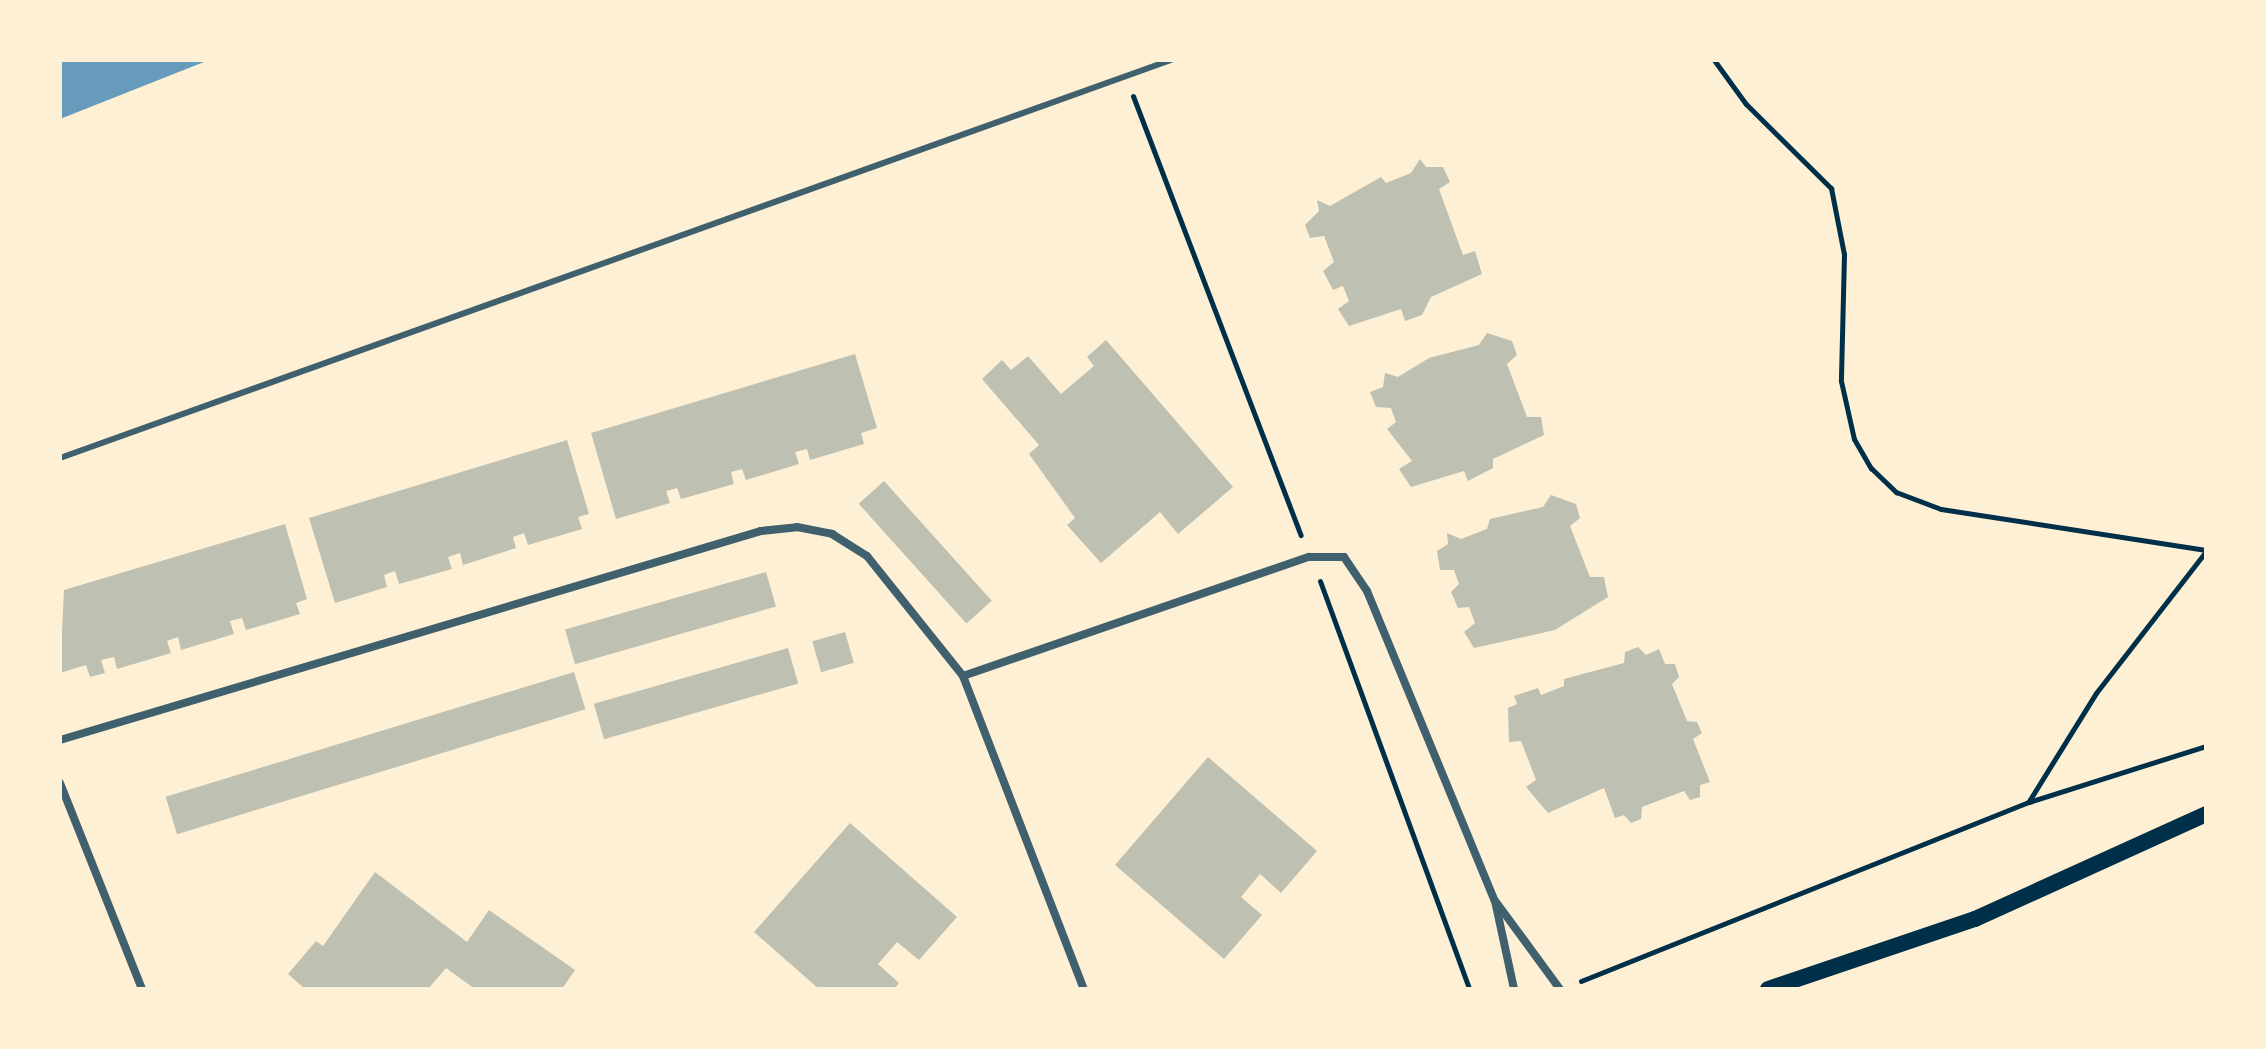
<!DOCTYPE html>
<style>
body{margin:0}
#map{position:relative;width:2266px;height:1049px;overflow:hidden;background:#fdf0d5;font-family:"PT Sans",sans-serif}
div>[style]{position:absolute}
.water>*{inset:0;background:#669bbc}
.building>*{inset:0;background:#bec0b2;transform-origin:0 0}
.path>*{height:5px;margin:-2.5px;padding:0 2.5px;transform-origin:2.5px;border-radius:2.5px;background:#003049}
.service>*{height:6px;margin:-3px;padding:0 3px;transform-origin:3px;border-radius:3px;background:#3f606c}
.minor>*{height:8px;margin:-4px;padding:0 4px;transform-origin:4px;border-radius:4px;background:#3f606c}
.secondary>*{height:16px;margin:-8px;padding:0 8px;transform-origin:8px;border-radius:8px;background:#003049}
span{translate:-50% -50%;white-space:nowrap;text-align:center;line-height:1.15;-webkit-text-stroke:6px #fdf0d5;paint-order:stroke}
.frame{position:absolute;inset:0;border:62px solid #fdf0d5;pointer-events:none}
</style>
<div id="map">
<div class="water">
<i style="clip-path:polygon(60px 60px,209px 60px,60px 119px)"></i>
</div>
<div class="building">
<i style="clip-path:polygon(1420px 159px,1426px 167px,1443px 167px,1450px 182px,1439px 189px,1463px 255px,1475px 251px,1482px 274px,1431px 297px,1422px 315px,1405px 321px,1401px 309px,1349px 326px,1338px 309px,1349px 301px,1343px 286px,1333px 290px,1323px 271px,1334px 262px,1324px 236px,1310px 238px,1305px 225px,1319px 211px,1317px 200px,1330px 206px,1381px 177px,1386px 183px,1411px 173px)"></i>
<i style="clip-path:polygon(1487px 333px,1512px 341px,1517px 355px,1507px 364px,1527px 417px,1541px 417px,1544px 435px,1493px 459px,1493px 468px,1468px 481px,1464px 471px,1411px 487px,1399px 469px,1412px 461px,1387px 429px,1396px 422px,1391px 408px,1376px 407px,1370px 392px,1383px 387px,1385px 373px,1398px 377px,1429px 358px,1479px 345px)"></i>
<i style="clip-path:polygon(1106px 340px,1233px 487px,1178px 534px,1160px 512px,1101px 563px,1067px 525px,1075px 518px,1029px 454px,1039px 445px,982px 379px,1002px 360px,1011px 370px,1028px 356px,1061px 394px,1094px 366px,1087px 357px)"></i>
<i style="clip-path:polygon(855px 354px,877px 428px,861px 433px,864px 444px,810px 460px,807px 449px,795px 452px,799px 464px,746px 480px,742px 469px,731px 472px,734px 484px,681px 499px,677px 488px,666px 491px,670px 503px,616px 519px,591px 433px)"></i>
<i style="clip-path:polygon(567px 440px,589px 514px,578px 517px,582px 529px,528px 545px,524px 533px,513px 537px,516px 548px,463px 565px,460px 553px,448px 557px,452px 569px,399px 584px,395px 571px,384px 575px,387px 587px,335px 603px,309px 518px)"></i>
<i style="left:884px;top:481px;width:161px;height:34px;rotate:48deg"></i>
<i style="clip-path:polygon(1551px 495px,1576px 504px,1580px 518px,1570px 526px,1590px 577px,1604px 577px,1608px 597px,1555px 630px,1474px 648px,1464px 632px,1475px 623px,1469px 607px,1458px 608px,1451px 592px,1459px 584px,1454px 570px,1440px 570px,1437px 551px,1448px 544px,1447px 533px,1461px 539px,1487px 529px,1490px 519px,1543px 507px)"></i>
<i style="clip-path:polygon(285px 524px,307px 599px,296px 603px,300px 614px,246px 630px,242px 618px,230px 621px,234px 634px,181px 650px,178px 637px,167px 641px,171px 653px,117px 669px,114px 657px,101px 660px,105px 673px,90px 677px,86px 665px,60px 673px,64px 590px)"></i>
<i style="left:766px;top:572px;width:36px;height:209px;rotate:74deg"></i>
<i style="left:845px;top:632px;width:32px;height:34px;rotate:74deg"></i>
<i style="clip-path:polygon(1638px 647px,1646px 655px,1659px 649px,1665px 664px,1675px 664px,1679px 677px,1672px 684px,1687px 721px,1697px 722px,1702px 733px,1693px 739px,1710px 782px,1700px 785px,1700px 797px,1690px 800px,1684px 791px,1642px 807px,1641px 819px,1631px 823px,1624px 815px,1615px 818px,1604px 788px,1548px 813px,1526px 787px,1536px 780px,1521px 741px,1509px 742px,1508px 708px,1517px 704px,1514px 696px,1538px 688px,1541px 695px,1564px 686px,1564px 679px,1624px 663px,1625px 652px)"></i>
<i style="left:788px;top:648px;width:37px;height:202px;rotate:74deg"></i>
<i style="left:574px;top:672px;width:39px;height:427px;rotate:73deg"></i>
<i style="clip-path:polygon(1208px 757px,1317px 851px,1281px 893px,1260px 874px,1241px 897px,1262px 915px,1224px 959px,1115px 865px)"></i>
<i style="clip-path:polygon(850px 823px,957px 917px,919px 960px,897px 942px,878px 964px,899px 983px,894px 989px,819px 989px,754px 932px)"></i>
<i style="clip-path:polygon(375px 872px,467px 942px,489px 910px,575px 970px,562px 989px,475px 989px,446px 968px,428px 989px,305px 989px,288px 974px,316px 941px,323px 946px)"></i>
</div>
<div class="path">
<i style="left:1714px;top:60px;width:54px;rotate:54deg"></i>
<i style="left:1746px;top:104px;width:120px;rotate:44.7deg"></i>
<i style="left:1831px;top:188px;width:67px;rotate:78.9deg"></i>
<i style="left:1844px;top:254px;width:127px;rotate:91.4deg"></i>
<i style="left:1841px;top:381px;width:59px;rotate:77.4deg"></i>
<i style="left:1854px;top:439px;width:34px;rotate:60deg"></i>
<i style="left:1871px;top:468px;width:35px;rotate:44deg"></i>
<i style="left:1896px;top:492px;width:48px;rotate:20.7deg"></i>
<i style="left:1941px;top:509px;width:268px;rotate:8.8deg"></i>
<i style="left:1133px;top:96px;width:470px;rotate:69.1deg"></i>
<i style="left:1320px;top:581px;width:434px;rotate:69.9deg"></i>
<i style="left:2029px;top:801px;width:127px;rotate:-58.2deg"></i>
<i style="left:2096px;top:693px;width:180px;rotate:-52.2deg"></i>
<i style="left:1581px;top:981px;width:482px;rotate:-21.8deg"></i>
<i style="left:2029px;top:802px;width:186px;rotate:-17.6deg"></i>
</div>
<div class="service">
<i style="left:60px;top:458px;width:1180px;rotate:-19.71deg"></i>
</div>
<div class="minor">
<i style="left:963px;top:676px;width:366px;rotate:-19deg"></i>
<i style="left:1309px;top:557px;width:35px"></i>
<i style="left:1344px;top:557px;width:41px;rotate:55.9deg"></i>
<i style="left:1367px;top:591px;width:335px;rotate:67.6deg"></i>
<i style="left:1495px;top:901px;width:90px;rotate:77.8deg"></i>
<i style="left:60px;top:740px;width:731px;rotate:-16.6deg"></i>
<i style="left:761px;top:531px;width:36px;rotate:-6deg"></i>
<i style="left:797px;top:527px;width:36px;rotate:11deg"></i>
<i style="left:832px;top:534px;width:41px;rotate:32.2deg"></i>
<i style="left:867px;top:556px;width:154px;rotate:51.3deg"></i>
<i style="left:963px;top:676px;width:336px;rotate:68.9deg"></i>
<i style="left:60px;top:783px;width:222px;rotate:68.3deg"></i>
<i style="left:1496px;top:902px;width:108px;rotate:53.7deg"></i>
</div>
<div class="secondary">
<i style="left:1768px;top:989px;width:219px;rotate:-18.7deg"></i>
<i style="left:1975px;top:919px;width:254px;rotate:-24.4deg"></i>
</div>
<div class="frame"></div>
</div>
